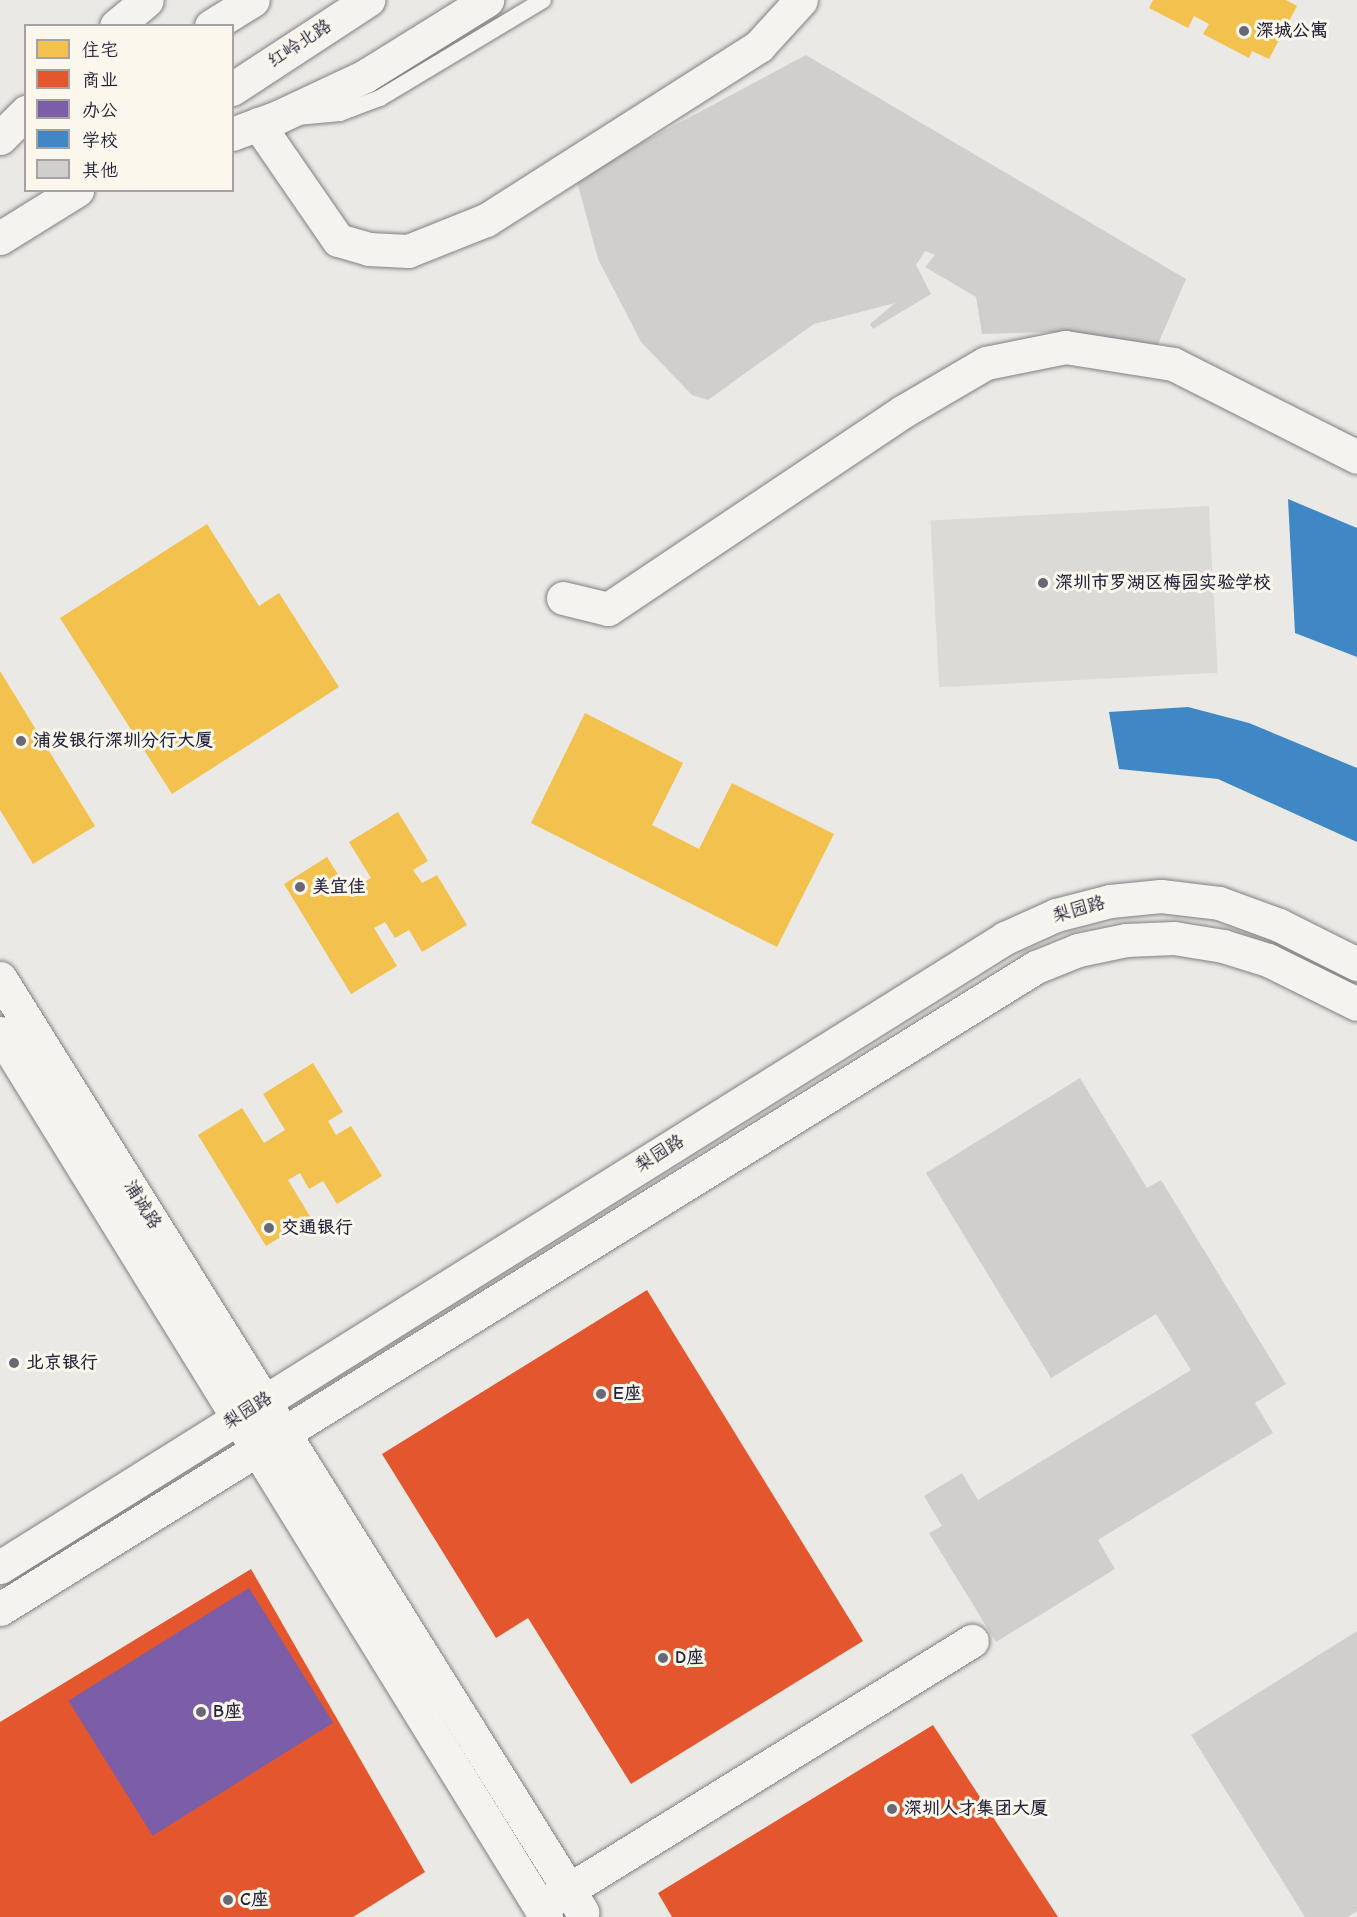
<!DOCTYPE html>
<meta charset="utf-8">
<style>
body{margin:0}
#map{position:relative;width:1357px;height:1917px;overflow:hidden;background:#ebe9e5;font-family:"Comic Neue","LXGW WenKai TC",sans-serif}
div>[style]{position:absolute}
.green>*{inset:0;background:#dcdad6;transform-origin:0 0}
.homes>*{inset:0;background:#f2c14e}
.shops>*{inset:0;background:#e4572e}
.offices>*{inset:0;background:#7b5ea7;transform-origin:0 0}
.schools>*{inset:0;background:#3f88c5}
.building>*{inset:0;background:#d1cfcd}
.roads{filter:drop-shadow(0 0 2px #818083) drop-shadow(0 0 2px #818083)}
.service>*{height:16px;margin:-8px;padding:0 8px;transform-origin:8px;border-radius:8px;background:#f4f3ef}
.minor>*{height:33px;margin:-16.5px;padding:0 16.5px;transform-origin:16.5px;border-radius:16.5px;background:#f4f3ef}
.tertiary>*{height:33px;margin:-16.5px;padding:0 16.5px;transform-origin:16.5px;border-radius:16.5px;background:#f4f3ef}
.primary>*{height:33px;margin:-16.5px;padding:0 16.5px;transform-origin:16.5px;border-radius:16.5px;background:#f4f3ef}
.dots>*{width:16px;height:16px;translate:-50% -50%;box-sizing:border-box;border:3px solid #fbf7ec;border-radius:50%}
span{translate:-50% -50%;white-space:nowrap;text-align:center;line-height:1.15;-webkit-text-stroke:6px #fbf7ec;paint-order:stroke}
.poi-label{font-size:18px;color:#22223b;font-weight:700}
.left{translate:0 -50%;text-align:left}
.street-label{font-size:18px;color:#22223b}
.legend{position:absolute;left:24px;top:24px;width:210px;height:168px;box-sizing:border-box;background:#fbf7ec;border:2px solid #a4a2a5;margin:0;padding:8px 10px;list-style:none;font-size:18px;color:#22223b}
.legend li{display:flex;align-items:center;gap:12px;height:30px}
.legend b{width:30px;border:2px solid #a4a2a5}
</style>
<div id="map">
<div class="green">
<i style="left:1209px;top:506px;width:167px;height:279px;rotate:87deg"></i>
</div>
<div class="homes">
<i style="clip-path:polygon(1153px 0,1286px 0,1297px 6px,1269px 59px,1252px 51px,1249px 58px,1203px 34px,1209px 24px,1194px 16px,1188px 28px,1149px 8px)"></i>
<i style="clip-path:polygon(207px 524px,259px 606px,279px 593px,339px 687px,172px 794px,60px 618px)"></i>
<i style="clip-path:polygon(0 671px,95px 826px,33px 864px,0 810px)"></i>
<i style="clip-path:polygon(585px 713px,683px 763px,652px 825px,699px 849px,732px 783px,834px 834px,777px 947px,531px 823px)"></i>
<i style="clip-path:polygon(398px 812px,428px 861px,413px 870px,422px 883px,437px 875px,467px 925px,422px 952px,409px 930px,395px 938px,385px 922px,374px 928px,397px 966px,351px 994px,284px 884px,327px 857px,349px 892px,371px 878px,349px 842px)"></i>
<i style="clip-path:polygon(313px 1063px,343px 1112px,328px 1121px,336px 1135px,351px 1126px,382px 1176px,337px 1204px,323px 1181px,309px 1189px,300px 1173px,288px 1180px,311px 1218px,266px 1246px,198px 1135px,242px 1108px,264px 1143px,285px 1130px,263px 1094px)"></i>
<i style="clip-path:polygon(641px 1298px,658px 1325px,644px 1334px,648px 1342px,656px 1337px,660px 1344px,666px 1340px,675px 1354px,657px 1365px,661px 1373px,681px 1361px,692px 1378px,688px 1381px,697px 1395px,700px 1393px,711px 1410px,697px 1418px,700px 1422px,713px 1413px,733px 1444px,696px 1468px,683px 1447px,676px 1451px,689px 1470px,656px 1491px,639px 1465px,655px 1455px,646px 1441px,633px 1449px,627px 1439px,636px 1434px,622px 1411px,606px 1421px,595px 1404px,581px 1412px,594px 1432px,547px 1460px,532px 1435px,536px 1433px,523px 1413px,519px 1416px,502px 1387px,548px 1359px,561px 1379px,569px 1373px,555px 1351px,569px 1342px,572px 1347px,585px 1339px,583px 1335px,599px 1325px,614px 1347px,620px 1343px,605px 1320px)"></i>
<i style="clip-path:polygon(609px 1562px,625px 1588px,610px 1597px,619px 1612px,632px 1604px,637px 1614px,628px 1620px,643px 1642px,659px 1632px,670px 1649px,683px 1641px,671px 1621px,717px 1593px,733px 1618px,729px 1620px,741px 1641px,746px 1638px,763px 1666px,716px 1695px,704px 1674px,695px 1680px,709px 1702px,695px 1711px,692px 1706px,678px 1714px,681px 1718px,665px 1728px,651px 1705px,644px 1710px,658px 1733px,623px 1754px,606px 1727px,620px 1718px,616px 1711px,608px 1716px,604px 1709px,598px 1713px,589px 1698px,607px 1687px,603px 1680px,583px 1691px,572px 1674px,576px 1671px,568px 1657px,564px 1660px,554px 1642px,567px 1634px,565px 1631px,551px 1639px,531px 1608px,569px 1585px,582px 1605px,588px 1602px,576px 1582px)"></i>
<i style="clip-path:polygon(237px 1882px,250px 1904px,246px 1907px,253px 1917px,147px 1917px,181px 1896px,191px 1910px)"></i>
</div>
<div class="shops">
<i style="clip-path:polygon(647px 1290px,863px 1641px,631px 1784px,528px 1618px,496px 1638px,382px 1454px)"></i>
<i style="clip-path:polygon(251px 1569px,425px 1872px,353px 1917px,0 1917px,0 1722px)"></i>
<i style="clip-path:polygon(933px 1725px,1058px 1917px,672px 1917px,658px 1893px)"></i>
</div>
<div class="offices">
<i style="left:249px;top:1588px;width:159px;height:213px;rotate:58deg"></i>
</div>
<div class="schools">
<i style="clip-path:polygon(1288px 499px,1357px 528px,1357px 657px,1295px 633px)"></i>
<i style="clip-path:polygon(1188px 707px,1249px 723px,1357px 768px,1357px 842px,1218px 779px,1119px 769px,1109px 712px)"></i>
</div>
<div class="building">
<i style="clip-path:polygon(806px 55px,1186px 279px,1155px 351px,1054px 332px,982px 334px,976px 297px,925px 267px,935px 255px,925px 251px,916px 265px,931px 294px,873px 329px,870px 324px,895px 303px,814px 324px,708px 400px,692px 395px,641px 342px,598px 259px,576px 178px)"></i>
<i style="clip-path:polygon(1080px 1078px,1147px 1188px,1161px 1180px,1286px 1384px,1255px 1403px,1273px 1433px,1098px 1540px,1115px 1569px,996px 1642px,929px 1533px,942px 1526px,924px 1496px,962px 1473px,978px 1500px,1191px 1370px,1156px 1314px,1051px 1378px,926px 1173px)"></i>
<i style="clip-path:polygon(1357px 1631px,1357px 1911px,1348px 1917px,1305px 1917px,1191px 1735px)"></i>
</div>
<div class="roads">
<div class="service">
<i style="left:297px;top:117px;width:43px;rotate:-5.3deg"></i>
<i style="left:340px;top:113px;width:43px;rotate:-20.6deg"></i>
<i style="left:380px;top:98px;width:190px;rotate:-31deg"></i>
</div>
<div class="minor">
<i style="left:258px;top:124px;width:141px;rotate:55.4deg"></i>
<i style="left:338px;top:240px;width:32px;rotate:16deg"></i>
<i style="left:369px;top:249px;width:39px;rotate:3deg"></i>
<i style="left:408px;top:251px;width:84px;rotate:-21.7deg"></i>
<i style="left:486px;top:220px;width:324px;rotate:-32.5deg"></i>
<i style="left:759px;top:46px;width:62px;rotate:-47.6deg"></i>
<i style="left:563px;top:598px;width:46px;rotate:13.7deg"></i>
<i style="left:608px;top:609px;width:354px;rotate:-33.8deg"></i>
<i style="left:902px;top:412px;width:97px;rotate:-30.3deg"></i>
<i style="left:986px;top:363px;width:81px;rotate:-11.4deg"></i>
<i style="left:1065px;top:347px;width:109px;rotate:8.9deg"></i>
<i style="left:1173px;top:364px;width:206px;rotate:26.8deg"></i>
<i style="left:0;top:978px;width:1075px;rotate:58.04deg"></i>
<i style="left:569px;top:1890px;width:26px;rotate:59deg"></i>
<i style="left:582px;top:1912px;width:5px;rotate:90deg"></i>
<i style="left:0;top:1033px;width:1039px;rotate:58.3deg"></i>
<i style="left:549px;top:1902px;width:497px;rotate:-31.7deg"></i>
</div>
<div class="tertiary">
<i style="left:0;top:1567px;width:1186px;rotate:-32.04deg"></i>
<i style="left:1005px;top:938px;width:56px;rotate:-24.3deg"></i>
<i style="left:1056px;top:915px;width:56px;rotate:-14.5deg"></i>
<i style="left:1110px;top:901px;width:51px;rotate:-5.6deg"></i>
<i style="left:1161px;top:896px;width:58px;rotate:6.9deg"></i>
<i style="left:1219px;top:903px;width:64px;rotate:20.1deg"></i>
<i style="left:1279px;top:925px;width:87px;rotate:26.6deg"></i>
<i style="left:0;top:1609px;width:1219px;rotate:-31.79deg"></i>
<i style="left:1036px;top:967px;width:45px;rotate:-22deg"></i>
<i style="left:1078px;top:950px;width:49px;rotate:-11.8deg"></i>
<i style="left:1126px;top:940px;width:48px;rotate:-2.4deg"></i>
<i style="left:1174px;top:938px;width:50px;rotate:9.3deg"></i>
<i style="left:1223px;top:946px;width:47px;rotate:17.3deg"></i>
<i style="left:1268px;top:960px;width:99px;rotate:26.3deg"></i>
</div>
<div class="primary">
<i style="left:116px;top:26px;width:40px;rotate:-40deg"></i>
<i style="left:211px;top:26px;width:49px;rotate:-31.8deg"></i>
<i style="left:232px;top:89px;width:163px;rotate:-33.2deg"></i>
<i style="left:232px;top:134px;width:49px;rotate:-20.3deg"></i>
<i style="left:278px;top:117px;width:96px;rotate:-25.2deg"></i>
<i style="left:365px;top:76px;width:144px;rotate:-31.9deg"></i>
<i style="left:0;top:138px;width:37px;rotate:-45deg"></i>
<i style="left:0;top:238px;width:91px;rotate:-31.9deg"></i>
</div>
</div>
<div class="dots">
<i style="left:1244px;top:31px;background:#686876"></i>
<i style="left:1043px;top:583px;background:#686876"></i>
<i style="left:21px;top:741px;background:#686876"></i>
<i style="left:300px;top:887px;background:#686876"></i>
<i style="left:269px;top:1228px;background:#686876"></i>
<i style="left:14px;top:1363px;background:#686876"></i>
<i style="left:601px;top:1394px;background:#686876"></i>
<i style="left:663px;top:1658px;background:#686876"></i>
<i style="left:201px;top:1712px;background:#686876"></i>
<i style="left:892px;top:1809px;background:#686876"></i>
<i style="left:228px;top:1900px;background:#686876"></i>
</div>
<div class="poi-label">
<span class="left" style="left:1256px;top:31px">深城公寓</span>
<span class="left" style="left:1055px;top:583px">深圳市罗湖区梅园实验学校</span>
<span class="left" style="left:33px;top:741px">浦发银行深圳分行大厦</span>
<span class="left" style="left:312px;top:887px">美宜佳</span>
<span class="left" style="left:281px;top:1228px">交通银行</span>
<span class="left" style="left:26px;top:1363px">北京银行</span>
<span class="left" style="left:613px;top:1394px">E座</span>
<span class="left" style="left:675px;top:1658px">D座</span>
<span class="left" style="left:213px;top:1712px">B座</span>
<span class="left" style="left:904px;top:1809px">深圳人才集团大厦</span>
<span class="left" style="left:240px;top:1900px">C座</span>
</div>
<div class="street-label">
<span style="left:300px;top:44px;rotate:-33deg">红岭北路</span>
<span style="left:1079px;top:910px;rotate:-16deg">梨园路</span>
<span style="left:660px;top:1154px;rotate:-32deg">梨园路</span>
<span style="left:142px;top:1205px;rotate:58deg">浦诚路</span>
<span style="left:248px;top:1411px;rotate:-32deg">梨园路</span>
</div>
<ul class="legend">
<li><b style="height:16px;background:#f2c14e"></b>住宅</li>
<li><b style="height:16px;background:#e4572e"></b>商业</li>
<li><b style="height:16px;background:#7b5ea7"></b>办公</li>
<li><b style="height:16px;background:#3f88c5"></b>学校</li>
<li><b style="height:16px;background:#d1cfcd"></b>其他</li>
</ul>
</div>
